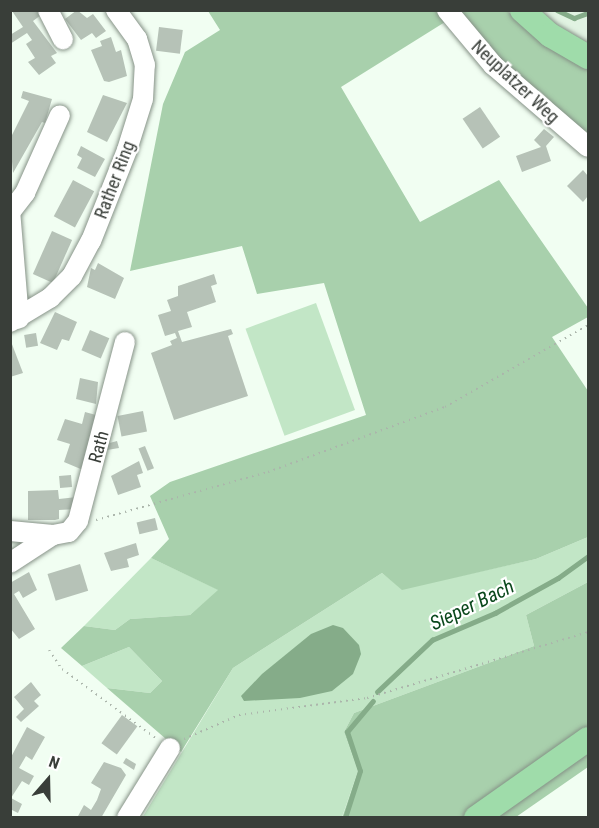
<!DOCTYPE html>
<style>
body{margin:0}
#map{position:relative;width:599px;height:828px;overflow:hidden;background:#f1fef2;font-family:"Roboto Condensed",sans-serif}
div>[style]{position:absolute}
.built>*{inset:0;background:#e1f3e2}
.green>*{inset:0;background:#c2e6c6;transform-origin:0 0}
.forest>*{inset:0;background:#a8d0ac}
.water>*{inset:0;background:#85ac89}
.stream>*{height:4.5px;margin:-2.25px;padding:0 2.25px;transform-origin:2.25px;border-radius:2.25px;background:#85ac89}
.building>*{inset:0;background:#b6c2b7;transform-origin:0 0}
.path>*{height:2px;margin-top:-1px;transform-origin:0;background:repeating-linear-gradient(90deg,#abb5ab 0 1.5px,transparent 0 6px)}
.roads{filter:drop-shadow(0 0 2px #869287) drop-shadow(0 0 2px #869287)}
.minor>*{height:20px;margin:-10px;padding:0 10px;transform-origin:10px;border-radius:10px;background:#fff}
.major>*{height:24px;margin:-12px;padding:0 12px;transform-origin:12px;border-radius:12px;background:#9fdcaa}
span{translate:-50% -50%;white-space:nowrap;text-align:center;line-height:1.15;-webkit-text-stroke:4.5px #fff;paint-order:stroke}
.street-label{font-size:18px;color:#393e39}
.water-label{font-size:20px;color:#0a481c;font-style:italic}
.frame{position:absolute;inset:0;border:12px solid #393e39;pointer-events:none}
.north{position:absolute;left:18px;top:750px;width:60px;height:60px;-webkit-text-stroke:4px #fff;paint-order:stroke;rotate:20deg;font-size:16px;font-weight:700;line-height:24px;text-align:center;color:#393e39}
.north::after{content:'';display:block;margin:auto;width:21px;height:27px;background:#393e39;clip-path:polygon(50% 0,100% 100%,50% 72%,0 100%)}
</style>
<div id="map">
<div class="built">
<i style="clip-path:polygon(507px 11px,588px 11px,588px 68px,569px 60px)"></i>
</div>
<div class="green">
<i style="left:316px;top:303px;width:114px;height:75px;rotate:70deg"></i>
<i style="clip-path:polygon(588px 537px,588px 582px,526px 615px,534px 646px,354px 713px,344px 732px,358px 771px,342px 817px,142px 818px,233px 668px,382px 573px,402px 589px,536px 559px)"></i>
<i style="clip-path:polygon(151px 558px,219px 590px,190px 615px,130px 619px,115px 630px,84px 626px)"></i>
<i style="clip-path:polygon(129px 647px,162px 681px,150px 693px,107px 688px,82px 666px)"></i>
</div>
<div class="forest">
<i style="clip-path:polygon(208px 11px,507px 11px,569px 60px,588px 68px,588px 143px,495px 67px,461px 12px,341px 87px,420px 222px,499px 180px,588px 308px,588px 317px,552px 337px,588px 391px,588px 537px,536px 559px,402px 590px,382px 573px,233px 668px,181px 752px,107px 688px,150px 693px,162px 681px,129px 647px,82px 666px,61px 648px,84px 626px,115px 630px,130px 619px,190px 615px,218px 590px,151px 558px,169px 539px,150px 496px,170px 482px,366px 415px,324px 283px,257px 294px,242px 246px,130px 271px,163px 104px,185px 52px,220px 30px)"></i>
<i style="clip-path:polygon(588px 582px,588px 767px,516px 817px,342px 818px,358px 771px,344px 732px,354px 713px,534px 646px,526px 615px)"></i>
</div>
<div class="water">
<i style="clip-path:polygon(333px 625px,343px 628px,359px 645px,361px 654px,353px 674px,332px 691px,300px 698px,244px 701px,241px 696px,262px 674px,311px 634px)"></i>
</div>
<div class="stream">
<i style="left:557px;top:10px;width:19px;rotate:25deg"></i>
<i style="left:574px;top:18px;width:15px;rotate:-20deg"></i>
<i style="left:377px;top:692px;width:76px;rotate:-43.4deg"></i>
<i style="left:432px;top:640px;width:69px;rotate:-23.2deg"></i>
<i style="left:495px;top:613px;width:72px;rotate:-29.1deg"></i>
<i style="left:558px;top:578px;width:37px;rotate:-36deg"></i>
<i style="left:345px;top:818px;width:49px;rotate:-72.3deg"></i>
<i style="left:360px;top:771px;width:41px;rotate:-108.4deg"></i>
<i style="left:347px;top:732px;width:40px;rotate:-50deg"></i>
</div>
<div class="building">
<i style="clip-path:polygon(37px 10px,41px 15px,33px 21px,57px 53px,51px 56px,56px 63px,39px 75px,28px 62px,35px 58px,26px 44px,32px 40px,27px 33px,10px 44px,10px 35px,23px 27px,12px 11px)"></i>
<i style="clip-path:polygon(77px 10px,87px 18px,93px 14px,106px 31px,96px 38px,92px 33px,81px 40px,65px 19px)"></i>
<i style="left:159px;top:27px;width:24px;height:24px;rotate:7deg"></i>
<i style="clip-path:polygon(111px 37px,116px 52px,121px 50px,127px 76px,109px 82px,104px 81px,91px 50px,102px 46px,100px 41px)"></i>
<i style="clip-path:polygon(23px 91px,52px 99px,45px 123px,42px 122px,13px 173px,10px 139px,29px 101px,21px 98px)"></i>
<i style="clip-path:polygon(103px 95px,127px 103px,107px 142px,87px 132px)"></i>
<i style="left:480px;top:107px;width:36px;height:21px;rotate:56deg"></i>
<i style="clip-path:polygon(544px 129px,554px 137px,546px 146px,551px 161px,522px 172px,516px 156px,541px 147px,534px 140px)"></i>
<i style="clip-path:polygon(81px 146px,105px 159px,95px 177px,77px 168px,82px 158px,77px 155px)"></i>
<i style="clip-path:polygon(583px 170px,588px 176px,588px 196px,583px 202px,567px 186px)"></i>
<i style="left:73px;top:180px;width:24px;height:41px;rotate:28deg"></i>
<i style="left:52px;top:231px;width:22px;height:47px;rotate:24deg"></i>
<i style="clip-path:polygon(98px 263px,124px 278px,115px 299px,87px 287px,91px 268px,95px 270px)"></i>
<i style="clip-path:polygon(214px 274px,217px 284px,211px 286px,216px 302px,187px 312px,192px 327px,178px 331px,182px 342px,231px 329px,233px 334px,228px 336px,248px 396px,174px 420px,151px 353px,172px 345px,170px 341px,177px 338px,175px 333px,165px 336px,158px 315px,171px 311px,167px 300px,178px 296px,178px 286px)"></i>
<i style="clip-path:polygon(55px 312px,77px 322px,69px 341px,62px 339px,57px 350px,40px 343px)"></i>
<i style="left:90px;top:330px;width:21px;height:22px;rotate:23deg"></i>
<i style="left:36px;top:333px;width:13px;height:12px;rotate:81deg"></i>
<i style="clip-path:polygon(10px 339px,23px 373px,10px 377px)"></i>
<i style="clip-path:polygon(80px 378px,98px 382px,96px 404px,76px 399px)"></i>
<i style="left:143px;top:411px;width:21px;height:26px;rotate:79deg"></i>
<i style="clip-path:polygon(85px 412px,96px 415px,83px 470px,64px 462px,70px 444px,57px 440px,65px 419px,82px 424px)"></i>
<i style="clip-path:polygon(117px 441px,119px 448px,107px 450px,106px 444px)"></i>
<i style="left:145px;top:446px;width:24px;height:7px;rotate:68deg"></i>
<i style="clip-path:polygon(139px 461px,143px 473px,137px 475px,141px 487px,118px 495px,111px 476px)"></i>
<i style="left:71px;top:475px;width:12px;height:12px;rotate:85deg"></i>
<i style="clip-path:polygon(58px 490px,59px 499px,77px 497px,77px 509px,59px 510px,59px 519px,55px 520px,28px 520px,28px 491px)"></i>
<i style="left:155px;top:518px;width:12px;height:19px;rotate:76deg"></i>
<i style="clip-path:polygon(136px 543px,139px 555px,127px 559px,129px 567px,111px 571px,104px 553px)"></i>
<i style="left:80px;top:564px;width:28px;height:34px;rotate:73deg"></i>
<i style="clip-path:polygon(29px 572px,37px 590px,23px 598px,19px 591px,14px 594px,35px 629px,19px 639px,10px 628px,10px 583px)"></i>
<i style="clip-path:polygon(31px 682px,41px 695px,34px 701px,39px 706px,21px 722px,16px 717px,24px 709px,14px 697px)"></i>
<i style="left:122px;top:715px;width:19px;height:35px;rotate:36deg"></i>
<i style="clip-path:polygon(27px 727px,45px 737px,32px 760px,26px 756px,19px 768px,34px 776px,29px 785px,22px 781px,11px 798px,22px 804px,18px 813px,10px 809px,10px 759px)"></i>
<i style="clip-path:polygon(126px 758px,136px 764px,134px 770px,123px 763px)"></i>
<i style="clip-path:polygon(104px 762px,121px 768px,126px 775px,101px 818px,77px 818px,84px 805px,91px 810px,97px 800px,101px 789px,91px 783px)"></i>
</div>
<div class="path">
<i style="left:96px;top:520px;width:179px;rotate:-15.6deg"></i>
<i style="left:268px;top:472px;width:189px;rotate:-20.2deg"></i>
<i style="left:445px;top:407px;width:165px;rotate:-29.8deg"></i>
<i style="left:49px;top:650px;width:23px;rotate:56deg"></i>
<i style="left:62px;top:669px;width:118px;rotate:36.4deg"></i>
<i style="left:184px;top:739px;width:60px;rotate:-23.6deg"></i>
<i style="left:239px;top:715px;width:129px;rotate:-7.6deg"></i>
<i style="left:367px;top:698px;width:231px;rotate:-16.6deg"></i>
</div>
<div class="roads">
<div class="minor">
<i style="left:48px;top:10px;width:33px;rotate:63deg"></i>
<i style="left:447px;top:10px;width:72px;rotate:50.1deg"></i>
<i style="left:493px;top:65px;width:125px;rotate:40.8deg"></i>
<i style="left:10px;top:210px;width:109px;rotate:85.3deg"></i>
<i style="left:11px;top:211px;width:23px;rotate:-52deg"></i>
<i style="left:25px;top:193px;width:85px;rotate:-65.8deg"></i>
<i style="left:10px;top:322px;width:47px;rotate:-31deg"></i>
<i style="left:50px;top:298px;width:31px;rotate:-45deg"></i>
<i style="left:72px;top:276px;width:40px;rotate:-62deg"></i>
<i style="left:91px;top:241px;width:98px;rotate:-68.4deg"></i>
<i style="left:127px;top:150px;width:53px;rotate:-72.6deg"></i>
<i style="left:143px;top:99px;width:34px;rotate:-87deg"></i>
<i style="left:145px;top:65px;width:27px;rotate:-107deg"></i>
<i style="left:137px;top:39px;width:36px;rotate:-126deg"></i>
<i style="left:10px;top:531px;width:43px;rotate:5.3deg"></i>
<i style="left:53px;top:535px;width:16px;rotate:-11deg"></i>
<i style="left:69px;top:532px;width:14px;rotate:-51deg"></i>
<i style="left:78px;top:521px;width:185px;rotate:-75.3deg"></i>
<i style="left:10px;top:563px;width:51px;rotate:-33.1deg"></i>
<i style="left:127px;top:818px;width:82px;rotate:-58.4deg"></i>
</div>
<div class="major">
<i style="left:522px;top:10px;width:38px;rotate:42deg"></i>
<i style="left:550px;top:35px;width:44px;rotate:30.1deg"></i>
<i style="left:476px;top:818px;width:137px;rotate:-35.2deg"></i>
</div>
</div>
<div class="street-label">
<span style="left:515px;top:82px;rotate:43deg">Neuplatzer Weg</span>
<span style="left:115px;top:180px;rotate:-69deg">Rather Ring</span>
<span style="left:99px;top:447px;rotate:-75deg">Rath</span>
</div>
<div class="water-label">
<span style="left:472px;top:605px;rotate:-26deg">Sieper Bach</span>
</div>
<div class="frame"></div>
<div class="north">N</div>
</div>
